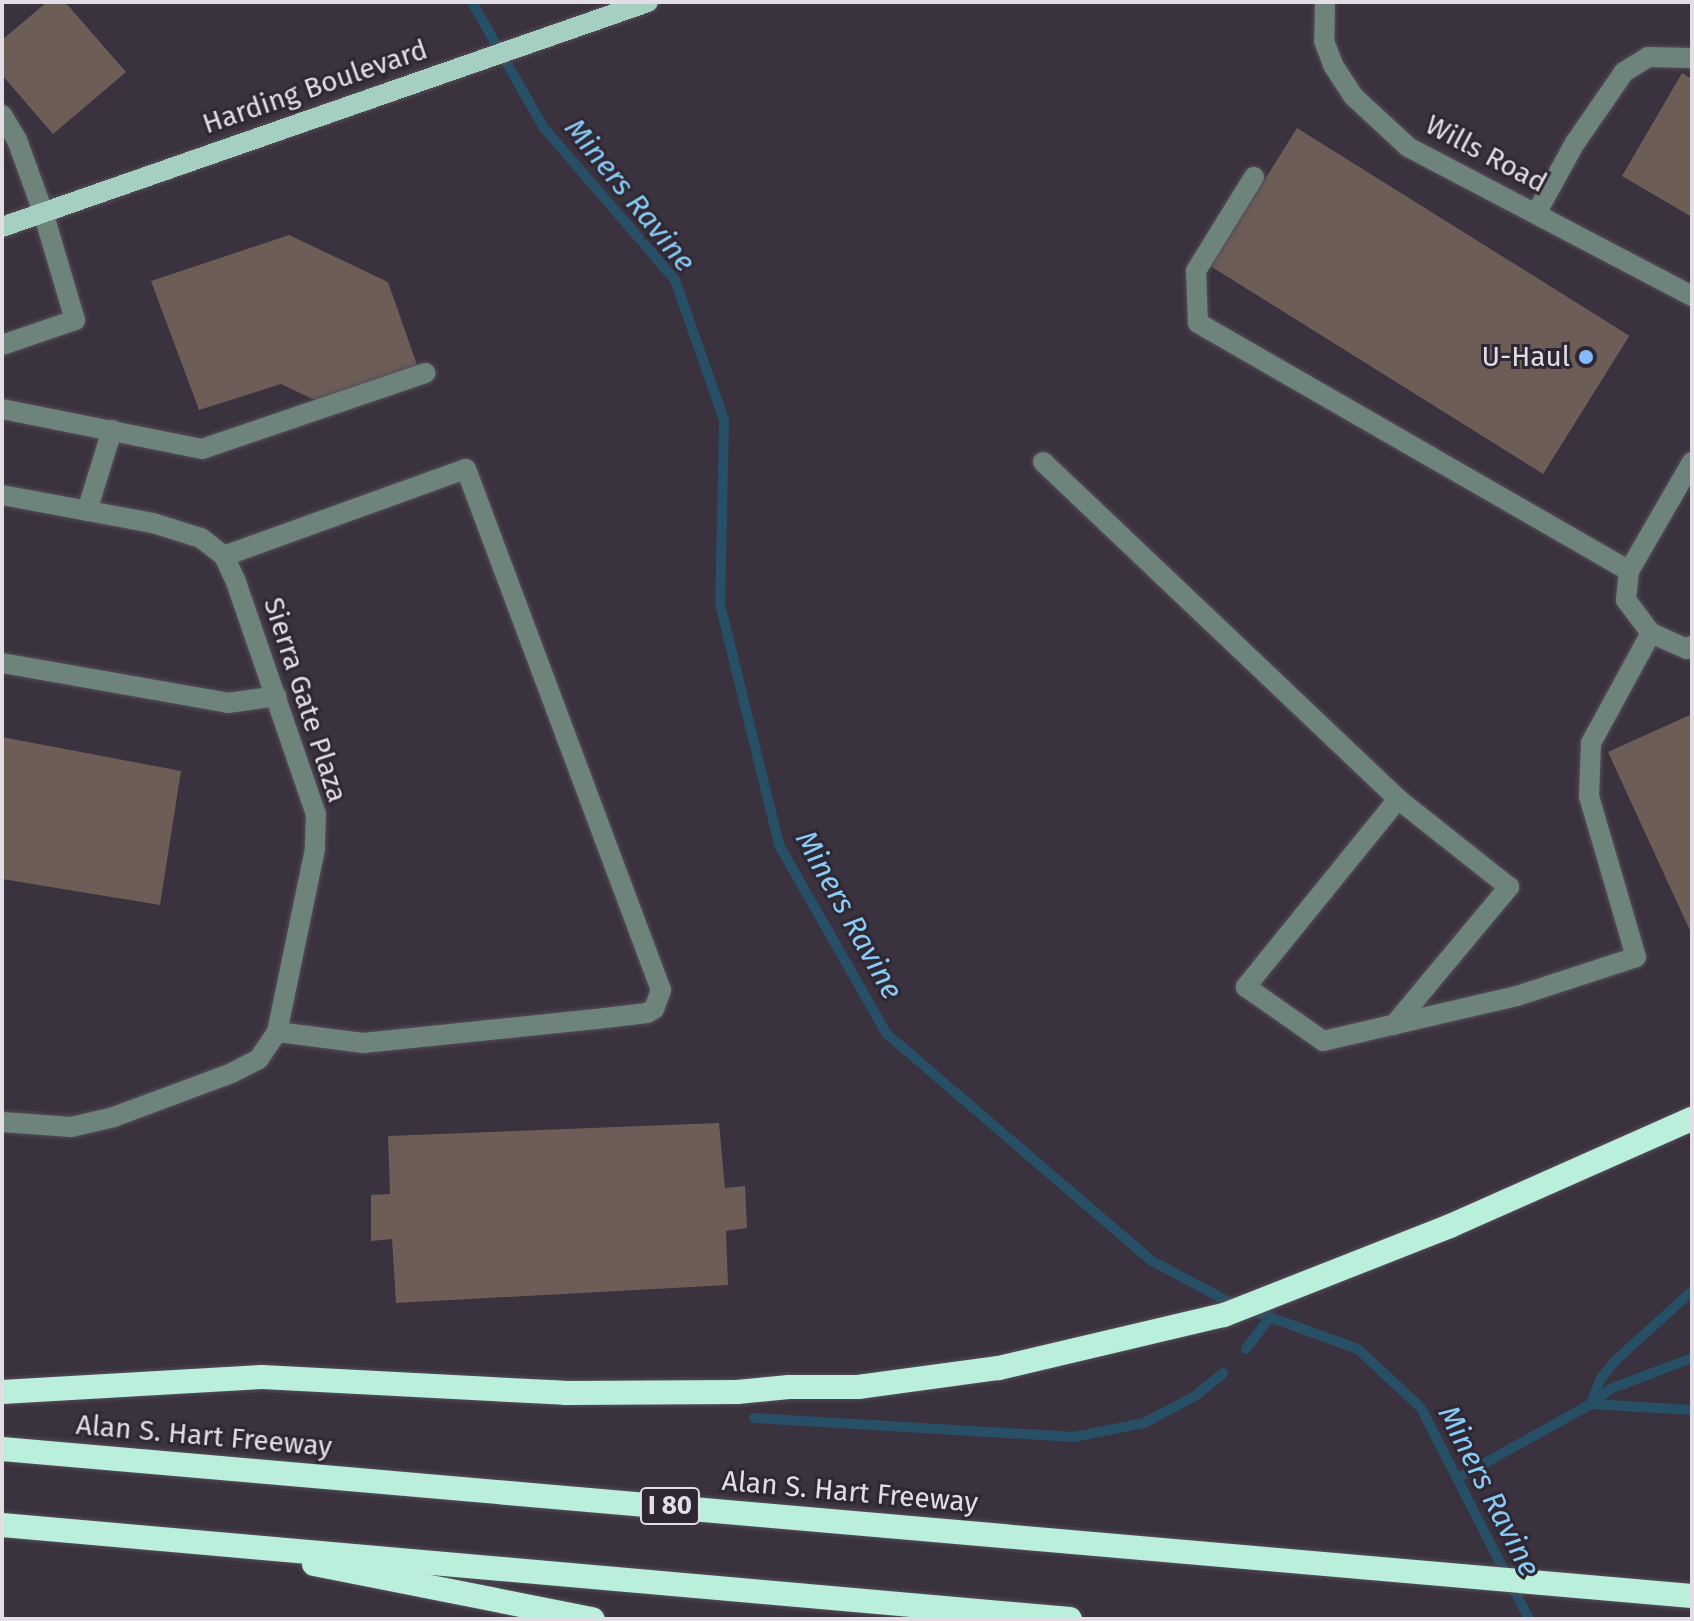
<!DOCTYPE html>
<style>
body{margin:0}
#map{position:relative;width:1694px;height:1621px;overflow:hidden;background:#3a323e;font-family:"Fira Sans",sans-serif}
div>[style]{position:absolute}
.stream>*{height:10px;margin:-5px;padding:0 5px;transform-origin:5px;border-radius:5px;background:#274f66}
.building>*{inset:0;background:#6d5d57;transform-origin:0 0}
.roads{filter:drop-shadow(0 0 2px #554e59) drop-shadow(0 0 2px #554e59)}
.minor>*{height:20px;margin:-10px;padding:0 10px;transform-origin:10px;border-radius:10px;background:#6e837c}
.major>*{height:20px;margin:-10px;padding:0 10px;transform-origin:10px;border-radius:10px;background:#a5d0c1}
.highway>*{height:24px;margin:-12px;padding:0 12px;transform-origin:12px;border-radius:12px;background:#baefdc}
.dots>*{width:22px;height:22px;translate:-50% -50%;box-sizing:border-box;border:4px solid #2f2834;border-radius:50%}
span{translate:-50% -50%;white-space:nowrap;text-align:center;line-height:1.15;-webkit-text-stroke:6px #2f2834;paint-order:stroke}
.shield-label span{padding:2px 6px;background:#2f2834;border:2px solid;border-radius:6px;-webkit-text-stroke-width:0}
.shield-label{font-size:26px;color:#e3dee6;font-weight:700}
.street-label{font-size:28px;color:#e3dee6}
.poi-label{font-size:28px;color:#e3dee6}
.right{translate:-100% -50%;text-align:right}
.water-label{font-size:30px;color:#88cbf4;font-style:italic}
.frame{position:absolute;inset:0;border:4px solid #e3dee6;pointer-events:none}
</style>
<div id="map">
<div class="stream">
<i style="left:472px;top:2px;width:145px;rotate:60.3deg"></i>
<i style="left:544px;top:128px;width:201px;rotate:49.2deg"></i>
<i style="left:675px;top:280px;width:148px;rotate:70.7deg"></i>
<i style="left:724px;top:420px;width:184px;rotate:91.2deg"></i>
<i style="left:720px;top:604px;width:248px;rotate:76.2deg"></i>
<i style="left:779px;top:845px;width:218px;rotate:60.3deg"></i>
<i style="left:887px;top:1034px;width:349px;rotate:40.6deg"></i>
<i style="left:1152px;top:1261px;width:89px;rotate:28deg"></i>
<i style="left:1231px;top:1303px;width:135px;rotate:19.9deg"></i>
<i style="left:1358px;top:1349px;width:86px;rotate:43.1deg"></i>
<i style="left:1421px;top:1408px;width:237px;rotate:62.9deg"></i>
<i style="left:1692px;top:1291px;width:101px;rotate:137.8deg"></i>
<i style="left:1617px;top:1359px;width:25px;rotate:130deg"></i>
<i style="left:1601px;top:1378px;width:28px;rotate:111deg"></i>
<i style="left:1591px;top:1404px;width:101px;rotate:3.4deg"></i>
<i style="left:1246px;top:1349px;width:39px;rotate:-53deg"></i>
<i style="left:754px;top:1418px;width:321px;rotate:3.4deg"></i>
<i style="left:1074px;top:1437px;width:71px;rotate:-11.3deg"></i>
<i style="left:1144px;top:1423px;width:58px;rotate:-27.9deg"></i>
<i style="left:1195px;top:1396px;width:36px;rotate:-39deg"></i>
<i style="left:1458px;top:1478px;width:152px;rotate:-29.1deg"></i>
<i style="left:1591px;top:1404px;width:24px;rotate:-38deg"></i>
<i style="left:1610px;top:1389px;width:88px;rotate:-20.7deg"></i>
</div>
<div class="building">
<i style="clip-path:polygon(47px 2px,65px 2px,126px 72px,53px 134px,2px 75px,2px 40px)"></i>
<i style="clip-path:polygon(1682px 73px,1692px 79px,1692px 217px,1622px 176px)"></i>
<i style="left:1297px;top:128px;width:392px;height:163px;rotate:32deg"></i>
<i style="clip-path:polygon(289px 235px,388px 282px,417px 365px,317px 401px,281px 384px,199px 410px,151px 281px)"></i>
<i style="clip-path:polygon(1692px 714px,1692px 935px,1608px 752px)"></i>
<i style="clip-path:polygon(2px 737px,181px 771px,160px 905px,2px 879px)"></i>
<i style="clip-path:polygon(719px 1123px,725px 1188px,745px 1186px,747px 1228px,726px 1231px,728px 1285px,396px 1303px,392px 1239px,371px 1241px,371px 1195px,390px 1194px,388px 1136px)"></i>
</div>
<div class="roads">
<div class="minor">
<i style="left:1325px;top:2px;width:39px;rotate:91deg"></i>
<i style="left:1324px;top:41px;width:26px;rotate:69deg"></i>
<i style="left:1333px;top:65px;width:37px;rotate:57deg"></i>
<i style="left:1353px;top:96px;width:75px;rotate:42.8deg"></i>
<i style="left:1408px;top:147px;width:321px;rotate:27.7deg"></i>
<i style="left:2px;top:115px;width:29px;rotate:59deg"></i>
<i style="left:17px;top:140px;width:77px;rotate:70.1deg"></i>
<i style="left:43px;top:212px;width:113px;rotate:73.5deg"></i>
<i style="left:75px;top:320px;width:77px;rotate:161.1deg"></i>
<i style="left:1254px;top:177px;width:110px;rotate:121.7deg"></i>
<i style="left:1196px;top:271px;width:52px;rotate:87.8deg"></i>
<i style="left:1198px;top:323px;width:497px;rotate:29.9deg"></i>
<i style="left:1537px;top:212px;width:79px;rotate:-61.2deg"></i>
<i style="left:1575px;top:143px;width:86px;rotate:-55.4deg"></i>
<i style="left:1624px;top:72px;width:28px;rotate:-32deg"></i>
<i style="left:1648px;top:57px;width:44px;rotate:1.3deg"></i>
<i style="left:2px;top:409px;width:204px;rotate:11.3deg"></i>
<i style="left:202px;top:449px;width:236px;rotate:-18.8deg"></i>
<i style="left:1043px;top:462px;width:489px;rotate:43.5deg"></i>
<i style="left:1692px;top:462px;width:126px;rotate:120deg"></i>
<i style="left:1629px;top:571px;width:29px;rotate:96deg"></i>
<i style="left:1626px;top:600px;width:41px;rotate:52.9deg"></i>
<i style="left:1651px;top:633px;width:39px;rotate:24deg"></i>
<i style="left:1687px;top:649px;width:6px;rotate:-31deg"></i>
<i style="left:2px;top:495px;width:154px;rotate:10.5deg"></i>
<i style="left:153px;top:523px;width:50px;rotate:17.4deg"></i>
<i style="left:201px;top:538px;width:29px;rotate:38deg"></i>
<i style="left:224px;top:556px;width:29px;rotate:65deg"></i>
<i style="left:236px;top:582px;width:245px;rotate:71deg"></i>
<i style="left:316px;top:814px;width:35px;rotate:92deg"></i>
<i style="left:315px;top:849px;width:187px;rotate:101.7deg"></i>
<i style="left:277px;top:1032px;width:32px;rotate:124deg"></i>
<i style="left:259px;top:1059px;width:30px;rotate:153deg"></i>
<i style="left:232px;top:1073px;width:126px;rotate:159.6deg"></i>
<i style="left:114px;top:1117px;width:44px;rotate:166.9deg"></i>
<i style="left:71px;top:1127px;width:69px;rotate:-175.9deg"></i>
<i style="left:87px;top:511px;width:85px;rotate:-72.8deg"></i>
<i style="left:224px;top:556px;width:257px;rotate:-19.8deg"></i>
<i style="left:466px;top:469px;width:556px;rotate:69.48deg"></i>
<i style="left:661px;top:990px;width:20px;rotate:110deg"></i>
<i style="left:654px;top:1009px;width:8px;rotate:150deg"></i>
<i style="left:647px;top:1013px;width:51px;rotate:173.3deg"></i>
<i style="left:596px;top:1019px;width:234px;rotate:174.1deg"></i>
<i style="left:363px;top:1043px;width:87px;rotate:-172.7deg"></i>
<i style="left:2px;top:663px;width:230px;rotate:10deg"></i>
<i style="left:228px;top:703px;width:49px;rotate:-8.1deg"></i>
<i style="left:1394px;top:1025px;width:180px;rotate:-50.2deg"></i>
<i style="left:1509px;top:887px;width:142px;rotate:-141.6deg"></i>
<i style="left:1398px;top:799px;width:242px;rotate:129deg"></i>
<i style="left:1246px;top:987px;width:94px;rotate:35deg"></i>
<i style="left:1323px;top:1041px;width:199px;rotate:-13.1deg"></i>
<i style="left:1517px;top:996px;width:125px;rotate:-18.1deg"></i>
<i style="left:1636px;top:957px;width:168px;rotate:-106.3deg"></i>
<i style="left:1589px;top:796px;width:53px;rotate:-87.8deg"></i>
<i style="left:1591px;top:743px;width:125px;rotate:-61.4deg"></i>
</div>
<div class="major">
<i style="left:2px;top:227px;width:684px;rotate:-19.2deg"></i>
</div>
<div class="highway">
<i style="left:2px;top:1392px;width:260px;rotate:-3.3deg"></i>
<i style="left:262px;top:1377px;width:303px;rotate:3deg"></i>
<i style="left:565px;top:1393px;width:172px;rotate:-0.3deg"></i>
<i style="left:737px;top:1392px;width:52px;rotate:-5.5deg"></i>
<i style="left:789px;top:1387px;width:69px"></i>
<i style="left:858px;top:1387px;width:142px;rotate:-7.7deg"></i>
<i style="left:999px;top:1368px;width:231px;rotate:-13.3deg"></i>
<i style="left:1224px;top:1315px;width:243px;rotate:-21.5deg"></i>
<i style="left:1450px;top:1226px;width:265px;rotate:-23.9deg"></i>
<i style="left:2px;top:1449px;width:1696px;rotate:4.97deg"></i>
<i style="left:2px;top:1525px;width:1072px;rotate:5.03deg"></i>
<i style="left:314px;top:1564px;width:284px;rotate:11.2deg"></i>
</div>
</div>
<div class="dots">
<i style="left:1586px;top:357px;background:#86bbfb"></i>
</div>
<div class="shield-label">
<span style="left:670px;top:1506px">I 80</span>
</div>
<div class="street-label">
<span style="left:315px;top:87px;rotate:-19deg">Harding Boulevard</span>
<span style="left:1486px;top:154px;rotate:28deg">Wills Road</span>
<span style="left:305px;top:700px;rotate:72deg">Sierra Gate Plaza</span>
<span style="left:204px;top:1436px;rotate:5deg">Alan S. Hart Freeway</span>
<span style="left:850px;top:1492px;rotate:5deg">Alan S. Hart Freeway</span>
</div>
<div class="poi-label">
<span class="right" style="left:1570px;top:357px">U-Haul</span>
</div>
<div class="water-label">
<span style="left:630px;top:195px;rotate:51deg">Miners Ravine</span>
<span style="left:849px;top:915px;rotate:61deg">Miners Ravine</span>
<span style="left:1489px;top:1491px;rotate:63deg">Miners Ravine</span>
</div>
<div class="frame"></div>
</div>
